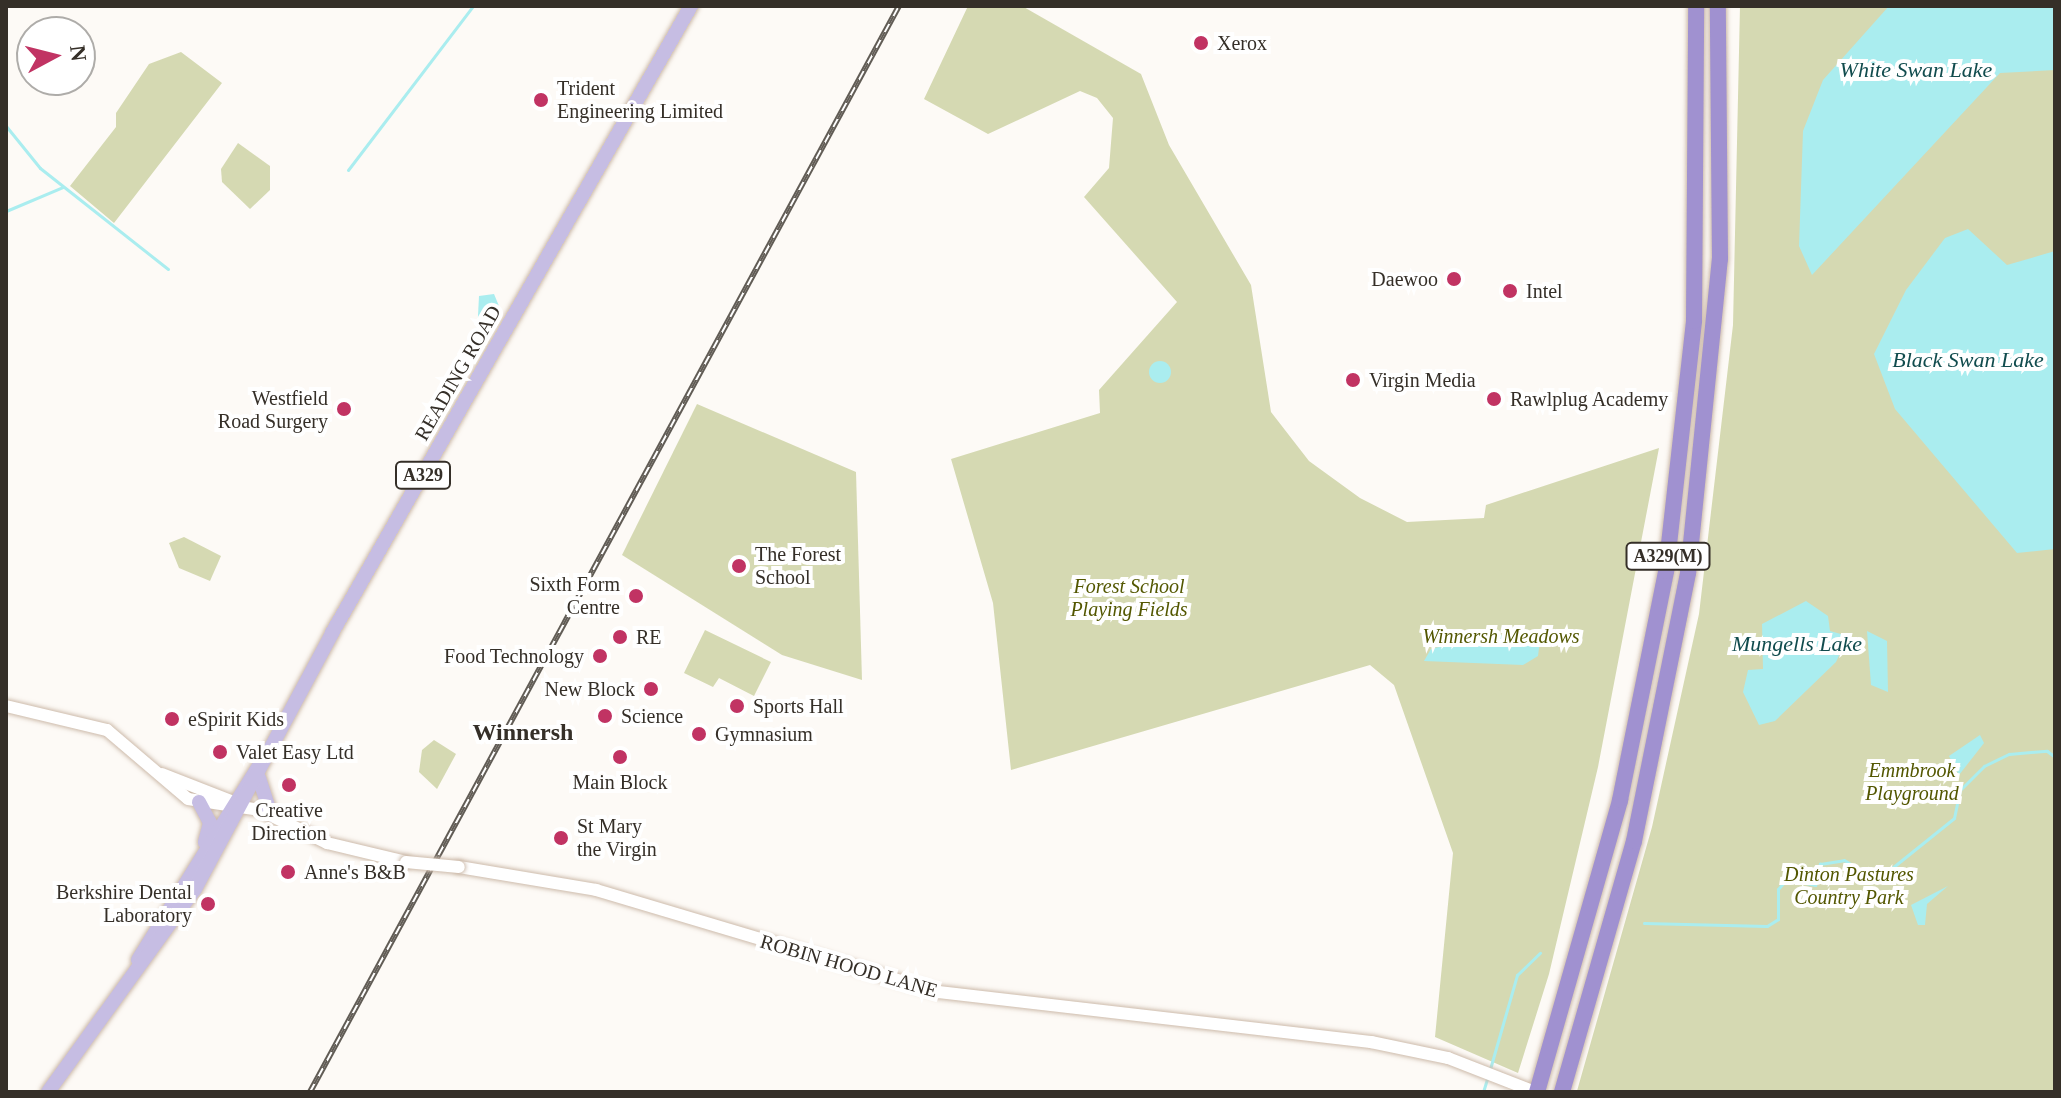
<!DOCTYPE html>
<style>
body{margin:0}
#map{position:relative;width:2061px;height:1098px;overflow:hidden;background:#fdfaf6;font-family:Georgia,serif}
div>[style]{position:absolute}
.green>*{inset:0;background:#d5d9b2}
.water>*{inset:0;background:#aaedef}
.round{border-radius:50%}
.stream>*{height:3px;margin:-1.5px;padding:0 1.5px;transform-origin:1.5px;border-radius:1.5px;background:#aaedef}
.roads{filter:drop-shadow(0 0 2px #cdbbab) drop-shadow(0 0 2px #cdbbab)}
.secondary>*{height:12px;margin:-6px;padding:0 6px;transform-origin:6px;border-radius:6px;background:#fff}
.primary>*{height:14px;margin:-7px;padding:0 7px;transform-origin:7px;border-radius:7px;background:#c6bde3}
.motorway>*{height:16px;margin:-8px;padding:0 8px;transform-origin:8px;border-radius:8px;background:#a091d0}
.rail>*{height:6px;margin-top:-3px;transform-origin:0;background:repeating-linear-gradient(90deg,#fff 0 9px,#615c55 0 18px);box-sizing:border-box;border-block:2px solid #615c55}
.bridges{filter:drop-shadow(0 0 2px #cdbbab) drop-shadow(0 0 2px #cdbbab)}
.secondary-bridge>*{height:12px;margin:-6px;padding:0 6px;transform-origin:6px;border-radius:6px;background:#fff}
.dots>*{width:22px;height:22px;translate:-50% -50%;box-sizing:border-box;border:4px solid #fff;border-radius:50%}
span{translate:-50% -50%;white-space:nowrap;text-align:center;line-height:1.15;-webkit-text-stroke:8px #fff;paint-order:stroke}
.shield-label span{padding:2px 6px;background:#fff;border:2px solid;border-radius:6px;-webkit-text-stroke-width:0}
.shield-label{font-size:18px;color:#352f28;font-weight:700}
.poi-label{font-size:20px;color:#352f28}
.left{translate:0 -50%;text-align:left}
.right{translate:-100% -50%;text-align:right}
.street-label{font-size:20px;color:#352f28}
.park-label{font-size:20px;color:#535701;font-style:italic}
.water-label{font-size:22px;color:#114c4e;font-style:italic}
.quarter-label{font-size:24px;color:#352f28;font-weight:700}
.frame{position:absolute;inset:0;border:8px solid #352f28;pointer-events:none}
.north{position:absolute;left:16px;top:16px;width:80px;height:80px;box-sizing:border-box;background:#fff;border:2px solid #aeaca9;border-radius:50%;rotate:83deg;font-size:22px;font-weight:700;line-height:32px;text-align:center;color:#352f28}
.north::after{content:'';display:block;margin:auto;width:28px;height:36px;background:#c13363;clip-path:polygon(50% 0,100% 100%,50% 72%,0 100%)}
</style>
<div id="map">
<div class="green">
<i style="clip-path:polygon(968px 6px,1022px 6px,1141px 74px,1169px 145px,1251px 285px,1271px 412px,1309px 461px,1360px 498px,1407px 522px,1484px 518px,1486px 505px,1659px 448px,1598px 767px,1549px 974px,1518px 1073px,1435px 1037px,1453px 853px,1394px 685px,1370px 665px,1011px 770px,993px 603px,951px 459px,1100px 413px,1099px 390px,1177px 302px,1084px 197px,1109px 168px,1113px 118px,1097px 98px,1080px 91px,988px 134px,924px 99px)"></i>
<i style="clip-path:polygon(1740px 6px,2055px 6px,2055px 1092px,1577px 1091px,1652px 827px,1699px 614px,1733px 325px)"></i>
<i style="clip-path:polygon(181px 52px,222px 83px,114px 223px,70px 186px,116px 127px,116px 113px,149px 64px)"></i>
<i style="clip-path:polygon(238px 143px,270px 166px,270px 190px,250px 209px,222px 182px,221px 169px)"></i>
<i style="clip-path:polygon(697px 404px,856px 472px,862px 680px,782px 655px,622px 555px)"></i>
<i style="clip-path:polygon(184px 537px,221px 556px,210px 581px,179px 568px,169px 543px)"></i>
<i style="clip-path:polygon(705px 630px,771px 662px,754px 696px,719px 678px,713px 687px,684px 673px)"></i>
<i style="clip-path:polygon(434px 740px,456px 754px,437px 789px,419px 772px,422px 750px)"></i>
</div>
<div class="water">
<i style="clip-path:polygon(1889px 6px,2055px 6px,2055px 70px,2000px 73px,1812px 275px,1799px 246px,1803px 131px,1823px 80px)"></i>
<i style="clip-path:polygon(1968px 229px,2007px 265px,2055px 251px,2055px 549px,2017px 553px,1895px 409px,1874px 354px,1906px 290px,1945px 238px)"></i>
<i style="clip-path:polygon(494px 294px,499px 306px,477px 335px,479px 296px)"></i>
<i class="round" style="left:1149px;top:361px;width:22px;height:22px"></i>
<i style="clip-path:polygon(1806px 601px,1828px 616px,1830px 631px,1848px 636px,1836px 662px,1775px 721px,1759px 725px,1743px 692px,1748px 670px,1763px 669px,1762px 624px)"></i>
<i style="clip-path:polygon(1867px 631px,1887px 641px,1888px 692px,1871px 685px)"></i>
<i style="clip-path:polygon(1491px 634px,1540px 640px,1538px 656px,1523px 665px,1424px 661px,1431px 649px)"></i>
<i style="clip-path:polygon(1980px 735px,1984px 743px,1959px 775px,1949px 756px)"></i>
<i style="clip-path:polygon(1948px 886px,1927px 904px,1925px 925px,1918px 925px,1911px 905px)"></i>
</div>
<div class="stream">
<i style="left:6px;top:126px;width:54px;rotate:51deg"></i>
<i style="left:40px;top:168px;width:163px;rotate:38.3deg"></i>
<i style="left:348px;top:170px;width:206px;rotate:-52.7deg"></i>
<i style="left:6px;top:211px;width:62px;rotate:-22.8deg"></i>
<i style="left:1644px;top:923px;width:123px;rotate:1.4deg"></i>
<i style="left:1767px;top:926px;width:13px;rotate:-32deg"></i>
<i style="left:1778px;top:919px;width:30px;rotate:-90deg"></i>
<i style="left:1778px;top:889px;width:13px;rotate:-48deg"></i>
<i style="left:1787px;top:879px;width:29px;rotate:12deg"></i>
<i style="left:1815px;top:885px;width:22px;rotate:-77deg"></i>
<i style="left:1820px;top:864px;width:24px;rotate:-9deg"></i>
<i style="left:1844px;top:860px;width:39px;rotate:31deg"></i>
<i style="left:1877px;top:880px;width:99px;rotate:-38.8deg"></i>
<i style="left:1954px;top:818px;width:29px;rotate:-78deg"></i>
<i style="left:1960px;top:790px;width:34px;rotate:-45deg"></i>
<i style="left:1984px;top:766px;width:28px;rotate:-26deg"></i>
<i style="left:2009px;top:754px;width:38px;rotate:-5deg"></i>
<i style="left:2047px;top:751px;width:10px;rotate:37deg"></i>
<i style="left:1490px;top:1069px;width:98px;rotate:-74deg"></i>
<i style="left:1517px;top:975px;width:32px;rotate:-44deg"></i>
<i style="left:1483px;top:1092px;width:17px;rotate:-73deg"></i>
</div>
<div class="roads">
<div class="secondary">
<i style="left:6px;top:706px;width:104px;rotate:13.4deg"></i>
<i style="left:107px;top:730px;width:106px;rotate:40.4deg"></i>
<i style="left:188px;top:799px;width:73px;rotate:8.7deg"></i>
<i style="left:260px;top:810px;width:75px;rotate:26.2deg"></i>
<i style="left:327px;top:843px;width:81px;rotate:13.5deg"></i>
<i style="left:162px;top:774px;width:88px;rotate:21.3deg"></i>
<i style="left:459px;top:867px;width:139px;rotate:9.5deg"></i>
<i style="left:596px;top:890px;width:357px;rotate:16.6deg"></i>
<i style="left:938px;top:992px;width:436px;rotate:6.6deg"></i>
<i style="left:1371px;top:1042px;width:79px;rotate:11.7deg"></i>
<i style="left:1448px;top:1058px;width:93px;rotate:21.3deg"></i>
</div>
<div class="primary">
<i style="left:259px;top:778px;width:38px;rotate:72deg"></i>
<i style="left:199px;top:802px;width:24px;rotate:62deg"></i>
<i style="left:210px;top:823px;width:20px;rotate:105deg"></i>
<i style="left:138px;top:960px;width:234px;rotate:-58.1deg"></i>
<i style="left:48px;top:1092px;width:251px;rotate:-54.1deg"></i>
<i style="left:195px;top:889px;width:290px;rotate:-61.8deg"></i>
<i style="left:332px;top:633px;width:723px;rotate:-60.21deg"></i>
</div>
<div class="motorway">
<i style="left:1537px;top:1092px;width:304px;rotate:-74.1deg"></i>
<i style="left:1620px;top:800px;width:234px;rotate:-78.6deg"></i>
<i style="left:1666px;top:571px;width:252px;rotate:-83.6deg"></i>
<i style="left:1694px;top:321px;width:315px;rotate:-89.6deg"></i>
<i style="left:1562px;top:1092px;width:261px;rotate:-74deg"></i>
<i style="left:1634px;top:841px;width:273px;rotate:-78.6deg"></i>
<i style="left:1688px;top:573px;width:316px;rotate:-84.2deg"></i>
<i style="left:1720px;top:259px;width:253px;rotate:-90.5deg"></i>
</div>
</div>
<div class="rail">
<i style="left:310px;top:1092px;width:1235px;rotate:-61.53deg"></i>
</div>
<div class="bridges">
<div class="secondary-bridge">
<i style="left:406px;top:862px;width:53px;rotate:5.4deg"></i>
</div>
</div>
<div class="dots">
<i style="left:1201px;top:43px;background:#c13363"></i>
<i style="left:541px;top:100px;background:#c13363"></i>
<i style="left:1454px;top:279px;background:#c13363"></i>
<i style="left:1510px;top:291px;background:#c13363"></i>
<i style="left:1353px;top:380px;background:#c13363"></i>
<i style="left:1494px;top:399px;background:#c13363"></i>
<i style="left:344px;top:409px;background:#c13363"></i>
<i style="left:739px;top:566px;background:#c13363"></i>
<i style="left:636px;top:596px;background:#c13363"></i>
<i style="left:620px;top:637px;background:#c13363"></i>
<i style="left:600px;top:656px;background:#c13363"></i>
<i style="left:651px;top:689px;background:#c13363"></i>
<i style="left:737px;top:706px;background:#c13363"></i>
<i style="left:605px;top:716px;background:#c13363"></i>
<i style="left:172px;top:719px;background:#c13363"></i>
<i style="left:699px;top:734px;background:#c13363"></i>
<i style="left:220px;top:752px;background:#c13363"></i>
<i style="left:620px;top:757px;background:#c13363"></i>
<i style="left:289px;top:785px;background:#c13363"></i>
<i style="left:561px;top:838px;background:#c13363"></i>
<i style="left:288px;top:872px;background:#c13363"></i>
<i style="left:208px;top:904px;background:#c13363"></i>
</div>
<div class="shield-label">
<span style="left:423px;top:475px">A329</span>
<span style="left:1668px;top:556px">A329(M)</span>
</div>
<div class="poi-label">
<span class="left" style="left:1217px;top:43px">Xerox</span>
<span class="left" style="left:557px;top:100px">Trident<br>Engineering Limited</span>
<span class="right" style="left:1438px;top:279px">Daewoo</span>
<span class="left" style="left:1526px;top:291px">Intel</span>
<span class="left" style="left:1369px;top:380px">Virgin Media</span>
<span class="right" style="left:328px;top:410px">Westfield<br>Road Surgery</span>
<span class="left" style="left:1510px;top:399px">Rawlplug Academy</span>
<span class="left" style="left:755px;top:566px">The Forest<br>School</span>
<span class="right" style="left:620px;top:596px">Sixth Form<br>Centre</span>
<span class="left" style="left:636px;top:637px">RE</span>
<span class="right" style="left:584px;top:656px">Food Technology</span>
<span class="right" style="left:635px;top:689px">New Block</span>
<span class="left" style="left:753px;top:706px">Sports Hall</span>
<span class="left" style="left:621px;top:716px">Science</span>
<span class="left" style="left:188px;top:719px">eSpirit Kids</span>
<span class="left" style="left:715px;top:734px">Gymnasium</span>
<span class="left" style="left:236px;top:752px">Valet Easy Ltd</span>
<span style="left:620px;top:782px">Main Block</span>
<span style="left:289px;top:822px">Creative<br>Direction</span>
<span class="left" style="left:577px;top:838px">St Mary<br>the Virgin</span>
<span class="left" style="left:304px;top:872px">Anne's B&amp;B</span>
<span class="right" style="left:192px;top:904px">Berkshire Dental<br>Laboratory</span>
</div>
<div class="street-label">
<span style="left:458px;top:373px;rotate:-60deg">READING ROAD</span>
<span style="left:849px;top:966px;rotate:16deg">ROBIN HOOD LANE</span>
</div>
<div class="park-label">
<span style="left:1129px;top:598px">Forest School<br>Playing Fields</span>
<span style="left:1501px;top:636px">Winnersh Meadows</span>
<span style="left:1912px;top:782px">Emmbrook<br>Playground</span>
<span style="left:1849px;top:886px">Dinton Pastures<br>Country Park</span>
</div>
<div class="water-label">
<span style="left:1916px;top:70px">White Swan Lake</span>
<span style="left:1968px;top:360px">Black Swan Lake</span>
<span style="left:1797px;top:644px">Mungells Lake</span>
</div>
<div class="quarter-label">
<span style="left:523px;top:733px">Winnersh</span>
</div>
<div class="frame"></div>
<div class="north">N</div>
</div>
